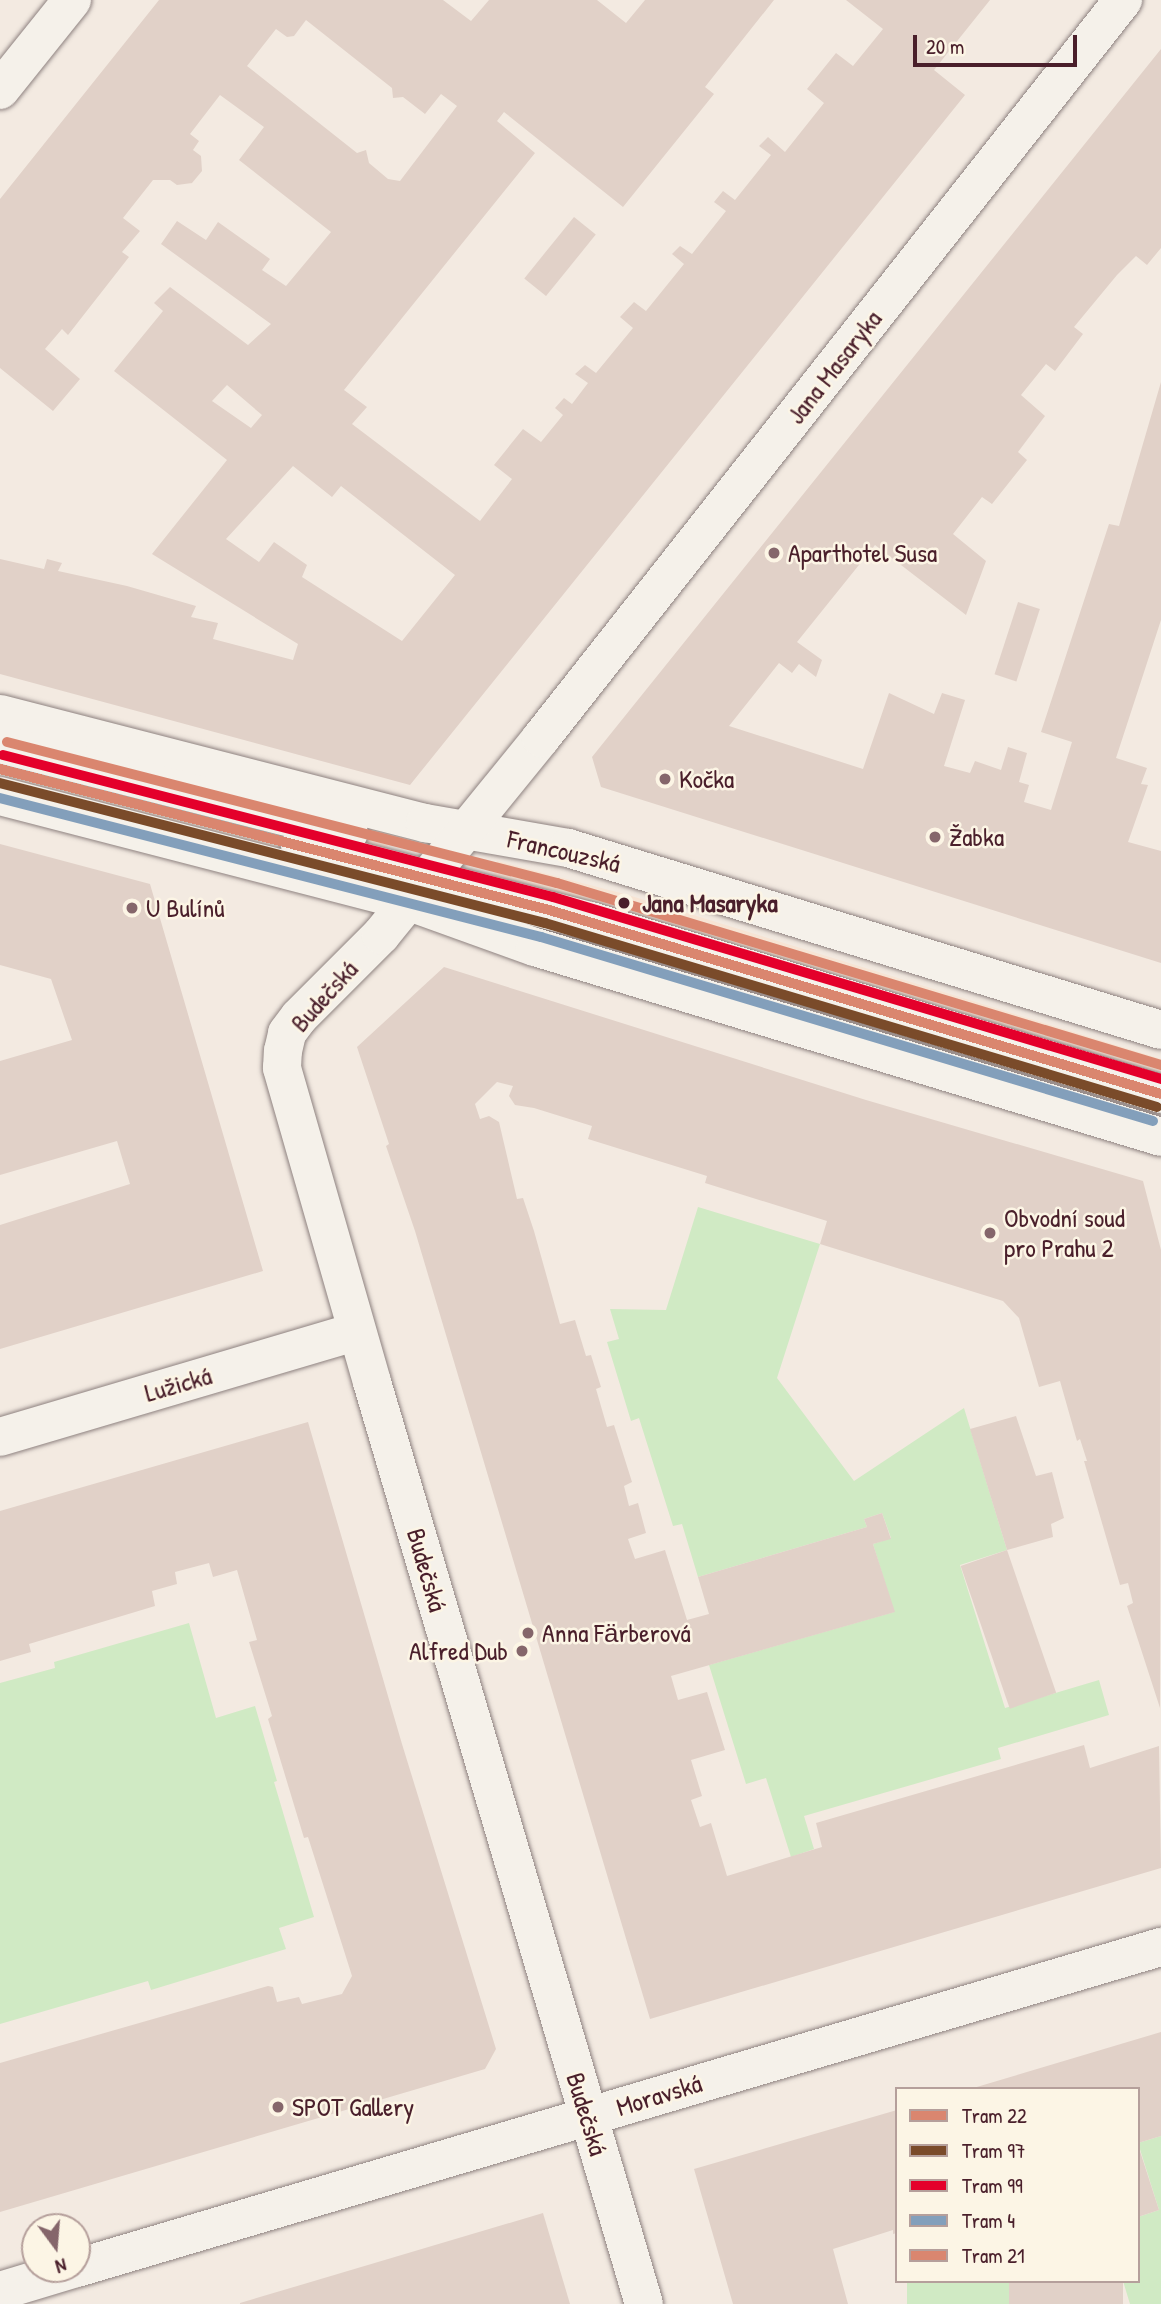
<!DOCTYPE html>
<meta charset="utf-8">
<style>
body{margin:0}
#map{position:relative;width:1161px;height:2304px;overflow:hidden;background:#f3eae1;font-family:"Patrick Hand",sans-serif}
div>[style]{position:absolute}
.built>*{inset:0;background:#f7e4d4;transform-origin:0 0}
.green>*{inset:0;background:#d0eac4;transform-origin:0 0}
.building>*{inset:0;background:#e1d1c8;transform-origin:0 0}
.roads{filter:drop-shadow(0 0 2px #8e8280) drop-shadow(0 0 2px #8e8280)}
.minor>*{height:38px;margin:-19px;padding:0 19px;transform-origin:19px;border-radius:19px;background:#f5f1ea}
.tram-1>*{height:10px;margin:-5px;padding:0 5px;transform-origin:5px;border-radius:5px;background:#da866f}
.tram-2>*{height:10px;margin:-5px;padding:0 5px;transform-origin:5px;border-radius:5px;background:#7a4b2a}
.tram-3>*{height:10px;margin:-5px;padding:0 5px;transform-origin:5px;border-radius:5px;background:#e4002b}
.tram-4>*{height:10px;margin:-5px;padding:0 5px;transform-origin:5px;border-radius:5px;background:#839fbb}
.tram-5>*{height:10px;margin:-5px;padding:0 5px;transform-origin:5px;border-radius:5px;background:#da866f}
.dots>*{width:19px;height:19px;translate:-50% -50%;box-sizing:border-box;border:4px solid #fcf5e5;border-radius:50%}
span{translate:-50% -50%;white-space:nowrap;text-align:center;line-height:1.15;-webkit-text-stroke:5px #fcf5e5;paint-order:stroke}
.street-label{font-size:26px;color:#4a1f2b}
.poi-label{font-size:26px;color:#4a1f2b}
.left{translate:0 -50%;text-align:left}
.right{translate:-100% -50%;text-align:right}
.stop-label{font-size:26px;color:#4a1f2b;font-weight:700}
.legend{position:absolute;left:895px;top:2087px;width:245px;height:196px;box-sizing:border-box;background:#fcf5e5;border:2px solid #b59f9b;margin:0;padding:9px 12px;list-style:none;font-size:21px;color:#4a1f2b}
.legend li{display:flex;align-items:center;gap:14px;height:35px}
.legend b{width:35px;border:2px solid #b59f9b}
.north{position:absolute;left:21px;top:2213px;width:70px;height:70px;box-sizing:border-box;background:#fcf5e5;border:2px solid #b59f9b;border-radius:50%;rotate:164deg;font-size:19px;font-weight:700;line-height:28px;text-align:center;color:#4a1f2b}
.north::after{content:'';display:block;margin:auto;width:24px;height:32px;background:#85666b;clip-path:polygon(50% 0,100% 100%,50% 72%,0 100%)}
.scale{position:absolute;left:913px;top:35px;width:164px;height:32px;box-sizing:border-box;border:4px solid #4a1f2b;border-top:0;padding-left:9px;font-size:21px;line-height:24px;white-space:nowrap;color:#4a1f2b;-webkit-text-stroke:5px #fcf5e5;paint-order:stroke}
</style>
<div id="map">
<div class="built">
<i style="left:0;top:734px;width:403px;height:44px;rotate:14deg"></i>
<i style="clip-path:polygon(497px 861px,628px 895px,1161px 1059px,1161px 1104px,487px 902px)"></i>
</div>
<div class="green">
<i style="clip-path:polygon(698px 1207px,820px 1244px,777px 1378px,854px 1481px,964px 1408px,1007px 1550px,960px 1565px,1005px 1708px,1099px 1680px,1109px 1715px,998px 1748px,1001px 1759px,804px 1816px,814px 1849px,791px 1857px,766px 1778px,746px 1784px,709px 1665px,894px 1612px,873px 1544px,891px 1538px,882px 1513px,864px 1519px,867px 1527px,698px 1577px,682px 1524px,673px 1526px,639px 1418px,631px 1421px,607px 1342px,619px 1339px,610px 1309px,666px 1310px)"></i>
<i style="clip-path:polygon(189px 1623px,216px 1718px,255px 1706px,277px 1781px,274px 1782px,314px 1917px,279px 1928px,286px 1949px,151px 1990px,148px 1981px,0 2024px,0 1683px,55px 1668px,54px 1662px)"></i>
<i style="clip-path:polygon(1161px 2136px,1161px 2304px,1130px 2304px,1123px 2281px,1138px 2281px,1138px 2217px,1159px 2210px,1138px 2143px)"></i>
<i style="left:907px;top:2281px;width:102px;height:24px"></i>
</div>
<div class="building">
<i style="clip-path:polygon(evenodd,159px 0,443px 0,471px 21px,489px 0,597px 0,626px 23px,645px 0,774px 0,705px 87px,714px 94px,623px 207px,504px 112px,497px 121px,535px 153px,344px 390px,367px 407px,352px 424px,480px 521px,512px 479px,494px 465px,523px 429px,541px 442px,563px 415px,555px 408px,564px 398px,572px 404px,588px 383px,575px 374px,585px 365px,596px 373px,633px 328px,620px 317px,634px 302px,646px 311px,684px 264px,672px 254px,680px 246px,692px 254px,726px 211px,714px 202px,723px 191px,735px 200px,771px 155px,759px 146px,768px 137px,785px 152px,824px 103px,807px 89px,836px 53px,853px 66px,883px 29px,846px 0,990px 0,934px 70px,965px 95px,410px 785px,0 674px,0 559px,44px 569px,47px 559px,62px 563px,58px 571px,127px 586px,196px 606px,191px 617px,218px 623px,213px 639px,293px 660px,298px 644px,152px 554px,227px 460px,114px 371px,163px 311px,154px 303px,170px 287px,248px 345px,271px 324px,161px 244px,177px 221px,206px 240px,218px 222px,270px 259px,262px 270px,286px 286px,331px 232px,239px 160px,264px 127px,220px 95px,190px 134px,199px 141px,193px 150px,201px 156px,202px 171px,192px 183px,177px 185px,170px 180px,153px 180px,123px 218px,140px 231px,122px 252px,129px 257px,68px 335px,62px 329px,45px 349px,80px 379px,53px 411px,0 368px,0 199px,159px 0,306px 20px,392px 88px,393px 98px,403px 97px,425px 114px,441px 94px,457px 106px,400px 181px,388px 179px,369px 163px,366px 150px,357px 153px,247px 66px,276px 29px,287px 37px,294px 36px,306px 20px,159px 0,227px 385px,262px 415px,251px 428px,212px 401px,227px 385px,159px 0,293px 466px,332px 497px,341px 486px,455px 575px,402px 641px,302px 577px,307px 565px,274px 542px,259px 562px,226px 539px,293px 466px)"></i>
<i style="clip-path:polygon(1161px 49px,1161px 248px,1147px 265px,1136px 256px,1117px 275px,1074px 327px,1083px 334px,1055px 371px,1046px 364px,1021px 395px,1045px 416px,1018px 452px,1027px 460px,992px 504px,982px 497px,953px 534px,986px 561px,966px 615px,875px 545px,797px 642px,822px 660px,816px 677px,799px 664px,792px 673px,779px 663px,729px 726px,863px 769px,889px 693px,934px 714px,942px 693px,965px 700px,944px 766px,970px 773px,975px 761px,1001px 770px,1008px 747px,1027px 753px,1019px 782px,1029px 785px,1024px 802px,1051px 810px,1072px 742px,1041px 732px,1109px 524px,1119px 526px,1161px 382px,1161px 620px,1116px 758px,1147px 768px,1141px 784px,1148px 785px,1128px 842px,1161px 851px,1161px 963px,601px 787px,592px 757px)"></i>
<i style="left:574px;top:217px;width:28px;height:79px;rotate:39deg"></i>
<i style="left:1018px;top:602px;width:23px;height:76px;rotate:18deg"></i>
<i style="clip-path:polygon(0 844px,150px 884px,263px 1271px,0 1349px,0 1225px,130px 1184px,117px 1141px,0 1175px,0 1061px,72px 1040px,51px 979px,0 965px)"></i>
<i style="clip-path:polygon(444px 967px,866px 1100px,1143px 1181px,1161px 1250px,1160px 1708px,1127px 1606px,1133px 1603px,1128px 1583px,1120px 1585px,1084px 1461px,1087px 1461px,1080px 1439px,1077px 1441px,1060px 1381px,1039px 1387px,1019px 1318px,1003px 1301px,820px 1244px,827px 1221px,705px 1183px,707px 1176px,588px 1139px,592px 1126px,534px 1108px,515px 1105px,509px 1096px,513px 1086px,497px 1082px,475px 1104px,480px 1119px,489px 1116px,499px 1122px,517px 1199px,523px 1198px,534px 1231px,560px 1324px,575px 1320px,586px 1356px,591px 1355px,601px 1387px,596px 1389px,607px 1427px,614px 1425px,632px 1482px,624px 1486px,629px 1506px,638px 1503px,646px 1533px,628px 1539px,635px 1559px,665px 1550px,687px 1620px,709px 1614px,698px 1577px,867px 1527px,864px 1519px,882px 1513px,891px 1539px,873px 1544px,895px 1612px,671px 1676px,678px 1700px,707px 1692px,725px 1750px,691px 1760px,702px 1796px,691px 1800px,700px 1827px,711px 1823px,727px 1876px,822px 1847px,816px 1823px,1084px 1745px,1090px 1768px,1159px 1746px,1161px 1868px,650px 2019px,415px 1231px,386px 1146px,389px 1144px,357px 1047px)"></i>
<i style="clip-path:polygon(1016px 1416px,1036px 1476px,1052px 1472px,1064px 1518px,1051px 1524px,1053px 1537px,1007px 1550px,970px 1429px)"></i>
<i style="clip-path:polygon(308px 1422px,402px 1744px,496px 2049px,485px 2069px,0 2212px,0 2063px,268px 1986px,273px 1987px,277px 2002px,299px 1997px,302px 2004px,342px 1994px,352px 1976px,308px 1837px,304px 1838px,268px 1719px,272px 1716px,249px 1642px,257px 1640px,237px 1570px,213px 1577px,209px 1563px,175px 1572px,177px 1584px,152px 1591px,155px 1606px,29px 1644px,31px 1652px,0 1661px,0 1511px)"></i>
<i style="left:1007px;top:1550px;width:151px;height:49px;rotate:71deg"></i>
<i style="clip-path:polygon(1161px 2032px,1161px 2136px,1138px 2143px,1138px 2089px,970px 2089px)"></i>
<i style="clip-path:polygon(897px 2110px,897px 2233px,893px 2234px,893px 2230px,833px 2249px,848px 2304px,733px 2304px,694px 2169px)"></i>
<i style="clip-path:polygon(1138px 2145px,1159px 2210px,1138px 2217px)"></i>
<i style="clip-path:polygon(543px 2213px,570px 2304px,240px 2304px,240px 2303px)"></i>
<i style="left:1009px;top:2281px;width:114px;height:24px"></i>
</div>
<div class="roads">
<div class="minor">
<i style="left:0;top:90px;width:115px;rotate:-51.3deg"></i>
<i style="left:0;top:714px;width:439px;rotate:14.4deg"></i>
<i style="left:425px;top:823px;width:145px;rotate:9.9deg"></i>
<i style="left:568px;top:848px;width:620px;rotate:17.06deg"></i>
<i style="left:0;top:744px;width:360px;rotate:14.3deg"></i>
<i style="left:0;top:796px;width:420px;rotate:14.5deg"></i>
<i style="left:407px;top:901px;width:136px;rotate:19.8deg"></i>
<i style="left:535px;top:947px;width:654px;rotate:16.88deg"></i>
<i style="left:300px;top:846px;width:301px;rotate:14.5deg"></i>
<i style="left:591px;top:921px;width:596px;rotate:16.88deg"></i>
<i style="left:0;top:1437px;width:372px;rotate:-16.5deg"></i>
<i style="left:77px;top:2268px;width:1131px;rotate:-16.5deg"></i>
<i style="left:0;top:2291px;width:76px;rotate:-16.8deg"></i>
<i style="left:644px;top:2304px;width:961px;rotate:-106.44deg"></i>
<i style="left:372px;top:1382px;width:327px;rotate:-106deg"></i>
<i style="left:282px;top:1068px;width:17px;rotate:-87deg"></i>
<i style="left:283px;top:1051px;width:18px;rotate:-77deg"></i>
<i style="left:287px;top:1033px;width:20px;rotate:-53deg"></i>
<i style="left:299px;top:1017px;width:116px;rotate:-45deg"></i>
<i style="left:381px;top:935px;width:254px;rotate:-50.9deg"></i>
<i style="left:541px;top:738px;width:940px;rotate:-51.74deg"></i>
</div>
</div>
<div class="tram-1">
<i style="left:0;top:769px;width:567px;rotate:14.4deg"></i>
<i style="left:549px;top:910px;width:639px;rotate:16.73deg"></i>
</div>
<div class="tram-2">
<i style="left:0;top:783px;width:563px;rotate:14.41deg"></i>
<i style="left:545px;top:923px;width:639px;rotate:16.73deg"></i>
</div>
<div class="tram-3">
<i style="left:3px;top:755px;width:568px;rotate:14.48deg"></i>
<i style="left:553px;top:897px;width:635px;rotate:16.66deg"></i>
</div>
<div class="tram-4">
<i style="left:0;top:798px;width:559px;rotate:14.41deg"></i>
<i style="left:541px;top:937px;width:639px;rotate:16.73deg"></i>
</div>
<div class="tram-5">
<i style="left:7px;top:742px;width:568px;rotate:14.38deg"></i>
<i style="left:557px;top:883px;width:631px;rotate:16.77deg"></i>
</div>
<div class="dots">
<i style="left:774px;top:553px;background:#85666b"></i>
<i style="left:665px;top:779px;background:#85666b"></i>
<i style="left:935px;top:837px;background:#85666b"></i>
<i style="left:624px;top:903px;background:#4a1f2b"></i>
<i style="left:132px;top:908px;background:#85666b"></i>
<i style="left:990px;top:1233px;background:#85666b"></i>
<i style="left:528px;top:1633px;background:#85666b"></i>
<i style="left:522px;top:1651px;background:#85666b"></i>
<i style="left:278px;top:2107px;background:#85666b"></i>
</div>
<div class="street-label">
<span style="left:834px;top:367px;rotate:-52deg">Jana Masaryka</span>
<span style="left:564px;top:851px;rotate:13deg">Francouzská</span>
<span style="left:324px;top:996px;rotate:-48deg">Budečská</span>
<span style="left:178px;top:1384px;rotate:-16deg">Lužická</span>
<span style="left:427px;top:1570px;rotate:74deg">Budečská</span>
<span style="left:659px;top:2095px;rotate:-17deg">Moravská</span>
<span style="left:587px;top:2114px;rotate:73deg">Budečská</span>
</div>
<div class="poi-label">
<span class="left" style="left:788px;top:553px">Aparthotel Susa</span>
<span class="left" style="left:679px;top:779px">Kočka</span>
<span class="left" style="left:949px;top:837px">Žabka</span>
<span class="left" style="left:146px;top:908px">U Bulínů</span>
<span class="left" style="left:1004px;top:1233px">Obvodní soud<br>pro Prahu 2</span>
<span class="left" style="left:542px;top:1633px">Anna Fӓrberová</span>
<span class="right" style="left:508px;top:1651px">Alfred Dub</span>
<span class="left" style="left:292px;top:2107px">SPOT Gallery</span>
</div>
<div class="stop-label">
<span class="left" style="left:642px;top:903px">Jana Masaryka</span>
</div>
<ul class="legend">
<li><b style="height:9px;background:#da866f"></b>Tram 22</li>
<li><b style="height:9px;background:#7a4b2a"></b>Tram 97</li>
<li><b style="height:9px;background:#e4002b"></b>Tram 99</li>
<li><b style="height:9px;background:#839fbb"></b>Tram 4</li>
<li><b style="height:9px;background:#da866f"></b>Tram 21</li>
</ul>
<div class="north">N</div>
<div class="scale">20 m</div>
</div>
